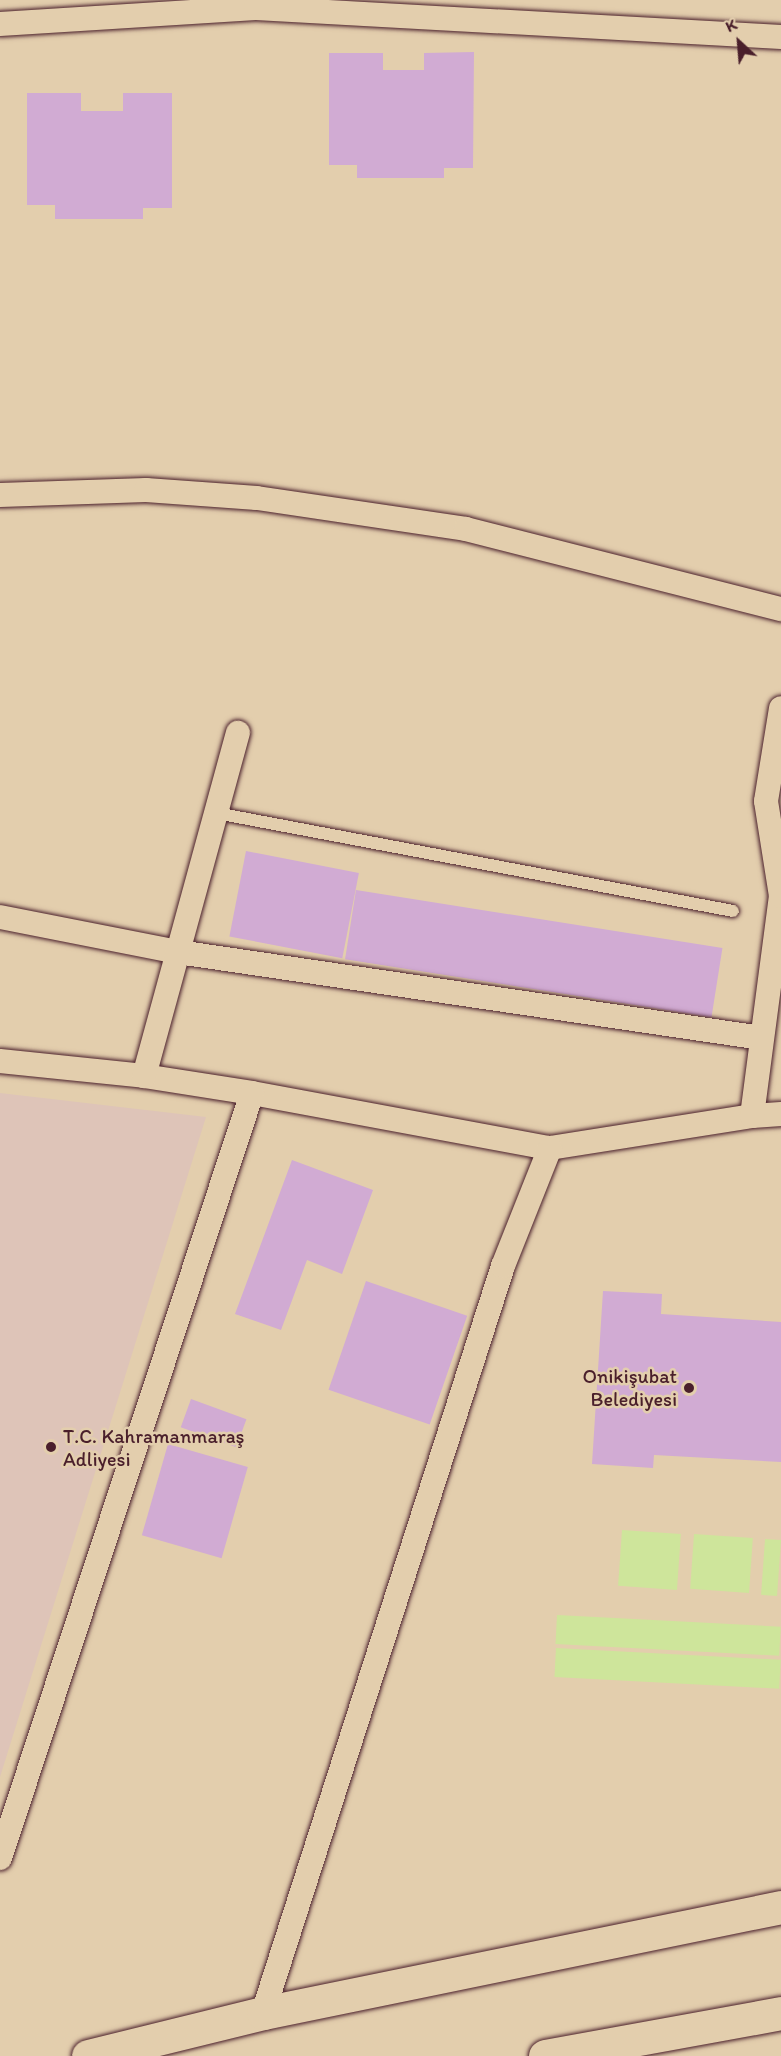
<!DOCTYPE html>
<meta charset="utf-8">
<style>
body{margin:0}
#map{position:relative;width:781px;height:2056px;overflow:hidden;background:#e3cead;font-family:Itim,sans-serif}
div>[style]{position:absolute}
.built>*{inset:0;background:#dec4b8}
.green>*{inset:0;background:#cee59b;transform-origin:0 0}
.building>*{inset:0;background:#d1abd3;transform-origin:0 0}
.roads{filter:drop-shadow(0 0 2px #4a1f2b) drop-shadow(0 0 2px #4a1f2b)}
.lane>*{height:12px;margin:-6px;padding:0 6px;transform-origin:6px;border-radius:6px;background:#e3cead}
.street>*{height:24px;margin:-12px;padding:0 12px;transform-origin:12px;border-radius:12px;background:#e3cead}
.primary>*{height:33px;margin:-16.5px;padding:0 16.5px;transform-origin:16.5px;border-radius:16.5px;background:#e3cead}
.dots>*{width:16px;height:16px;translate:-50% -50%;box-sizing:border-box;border:3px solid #e3cead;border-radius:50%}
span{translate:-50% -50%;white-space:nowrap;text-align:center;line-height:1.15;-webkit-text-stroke:5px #e3cead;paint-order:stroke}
.poi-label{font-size:20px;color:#4a1f2b}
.right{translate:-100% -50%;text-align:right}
.left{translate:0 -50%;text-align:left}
.north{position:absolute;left:709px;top:12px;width:60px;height:60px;-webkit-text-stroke:4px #e3cead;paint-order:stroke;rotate:334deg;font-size:16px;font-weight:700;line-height:24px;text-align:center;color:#4a1f2b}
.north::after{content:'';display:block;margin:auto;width:21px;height:27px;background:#4a1f2b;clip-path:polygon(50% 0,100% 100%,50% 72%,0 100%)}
</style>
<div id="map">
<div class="built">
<i style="clip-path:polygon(0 1093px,206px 1117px,0 1777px)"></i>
</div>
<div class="green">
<i style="left:622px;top:1530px;width:59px;height:56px;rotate:4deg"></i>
<i style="left:694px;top:1534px;width:59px;height:55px;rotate:4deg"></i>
<i style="left:765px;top:1539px;width:16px;height:56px;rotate:4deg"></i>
<i style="left:557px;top:1615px;width:224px;height:29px;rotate:3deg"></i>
<i style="left:556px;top:1648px;width:225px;height:29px;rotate:3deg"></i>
</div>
<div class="building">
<i style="clip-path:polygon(474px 52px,473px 168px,444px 168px,444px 178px,357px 178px,357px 165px,329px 165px,329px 53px,383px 53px,383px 70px,424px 70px,424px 53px)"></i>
<i style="clip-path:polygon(27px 93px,81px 93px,81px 111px,123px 111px,123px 93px,172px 93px,172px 208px,143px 208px,143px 219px,55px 219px,55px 205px,27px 205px)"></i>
<i style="left:246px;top:851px;width:115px;height:87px;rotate:11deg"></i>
<i style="left:356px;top:890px;width:371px;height:70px;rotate:9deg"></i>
<i style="clip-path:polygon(292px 1160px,373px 1190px,342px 1274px,307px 1260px,281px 1330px,235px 1314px)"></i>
<i style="left:366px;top:1281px;width:107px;height:115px;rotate:19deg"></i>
<i style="clip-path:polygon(603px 1291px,662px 1294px,661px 1314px,781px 1322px,781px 1462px,654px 1455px,653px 1468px,592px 1464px)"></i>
<i style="left:191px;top:1399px;width:59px;height:30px;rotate:20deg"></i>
<i style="left:168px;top:1444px;width:83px;height:95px;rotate:16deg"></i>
</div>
<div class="roads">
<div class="lane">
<i style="left:216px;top:813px;width:526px;rotate:10.73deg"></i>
</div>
<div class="street">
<i style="left:0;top:24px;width:256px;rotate:-3.6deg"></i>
<i style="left:256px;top:8px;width:526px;rotate:3.16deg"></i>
<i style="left:0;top:495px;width:146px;rotate:-2deg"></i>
<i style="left:146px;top:490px;width:111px;rotate:4.1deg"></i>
<i style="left:257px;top:498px;width:211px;rotate:8.4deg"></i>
<i style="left:466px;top:529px;width:325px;rotate:14.3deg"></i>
<i style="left:0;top:917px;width:181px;rotate:11.1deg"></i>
<i style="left:178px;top:952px;width:590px;rotate:8.38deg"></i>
<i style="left:0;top:1061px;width:145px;rotate:5.9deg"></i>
<i style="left:144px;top:1076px;width:109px;rotate:8.9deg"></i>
<i style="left:252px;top:1093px;width:303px;rotate:10.5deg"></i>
<i style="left:550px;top:1148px;width:205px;rotate:-9deg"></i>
<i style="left:752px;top:1116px;width:29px;rotate:-4deg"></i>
<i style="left:144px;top:1076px;width:356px;rotate:-74.7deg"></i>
<i style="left:752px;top:1116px;width:222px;rotate:-82.5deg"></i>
<i style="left:781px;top:896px;width:96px;rotate:-99deg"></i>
<i style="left:766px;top:801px;width:94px;rotate:-80.8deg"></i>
<i style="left:0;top:1858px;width:805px;rotate:-71.77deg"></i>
<i style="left:263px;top:2013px;width:785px;rotate:-72.19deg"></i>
<i style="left:503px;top:1266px;width:127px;rotate:-68.3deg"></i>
</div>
<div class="primary">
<i style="left:88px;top:2056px;width:180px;rotate:-13.8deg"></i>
<i style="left:263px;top:2013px;width:529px;rotate:-11.56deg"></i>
<i style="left:545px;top:2056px;width:240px;rotate:-10.3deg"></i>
</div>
</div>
<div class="dots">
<i style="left:689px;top:1388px;background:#4a1f2b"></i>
<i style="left:51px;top:1447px;background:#4a1f2b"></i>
</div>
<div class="poi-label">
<span class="right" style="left:677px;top:1388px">Onikişubat<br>Belediyesi</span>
<span class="left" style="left:63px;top:1448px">T.C. Kahramanmaraş<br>Adliyesi</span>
</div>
<div class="north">K</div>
</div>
